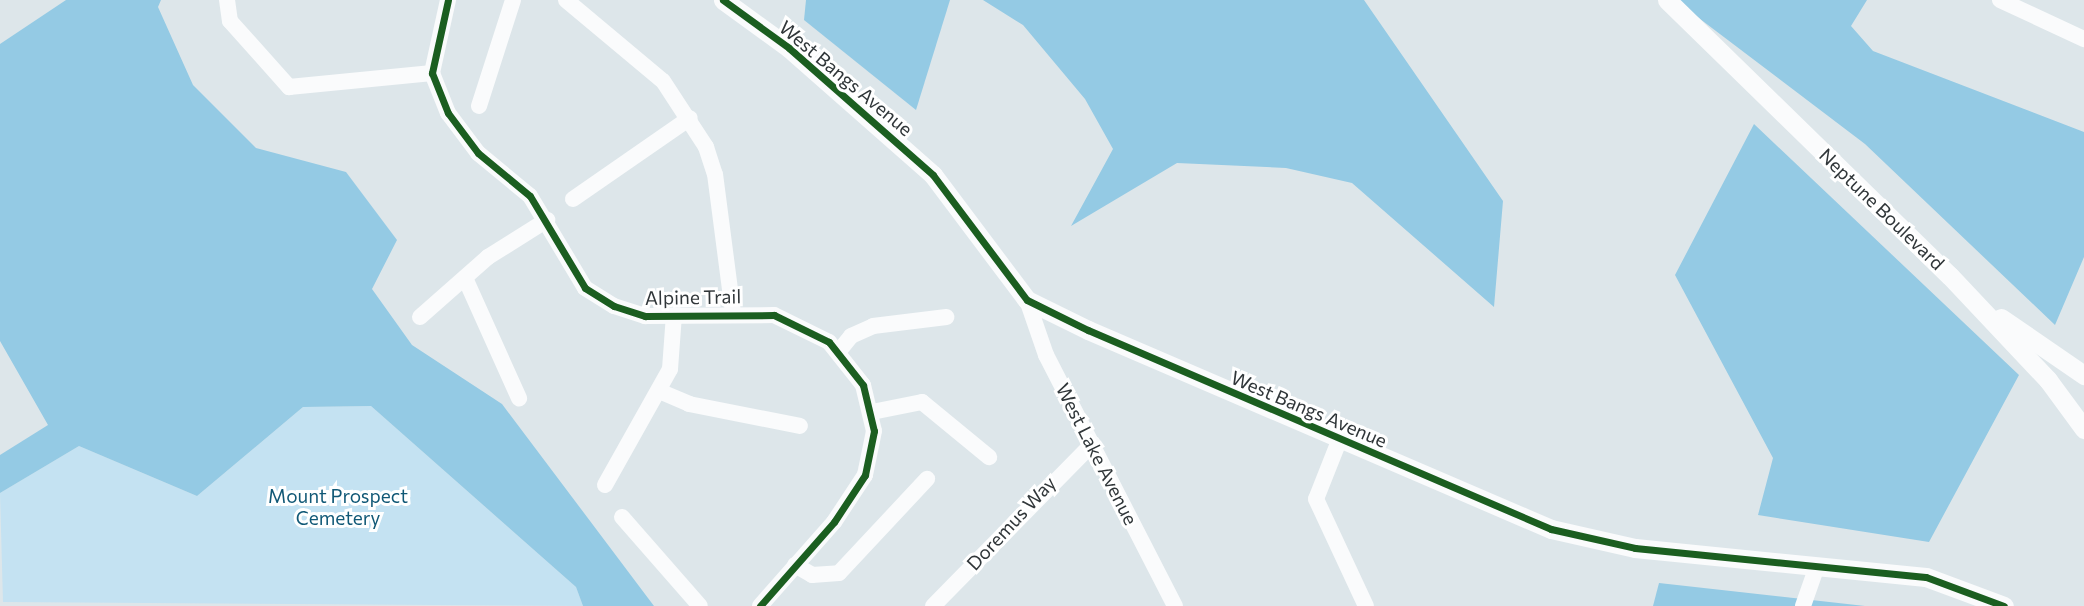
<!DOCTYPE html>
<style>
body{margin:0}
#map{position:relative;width:2084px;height:606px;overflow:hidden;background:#dde6ea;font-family:Commissioner,sans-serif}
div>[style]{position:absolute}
.green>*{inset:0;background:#c4e2f2}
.forest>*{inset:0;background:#94cae4}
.minor>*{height:16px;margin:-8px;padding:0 8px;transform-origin:8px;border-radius:8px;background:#fafbfc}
.tertiary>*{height:19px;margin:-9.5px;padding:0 9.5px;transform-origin:9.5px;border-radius:9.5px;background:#fafbfc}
.cycleway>*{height:7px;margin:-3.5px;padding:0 3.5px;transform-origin:3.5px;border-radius:3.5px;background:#1b5e20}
span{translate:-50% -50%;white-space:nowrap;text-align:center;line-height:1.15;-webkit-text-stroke:6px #fff;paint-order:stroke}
.street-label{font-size:19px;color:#303639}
.park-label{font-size:19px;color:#105876}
</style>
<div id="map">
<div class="green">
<i style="clip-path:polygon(371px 406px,576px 587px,583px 606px,3px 602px,0 493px,79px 446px,197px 496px,303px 407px)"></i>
</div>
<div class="forest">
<i style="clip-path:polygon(66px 0,161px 0,158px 7px,193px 85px,256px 148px,346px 172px,397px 240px,372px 289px,412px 345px,502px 404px,654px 606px,583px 606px,576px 587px,371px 406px,303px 407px,197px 496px,79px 446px,0 493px,0 455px,48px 425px,0 341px,0 44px)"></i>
<i style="clip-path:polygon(806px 0,950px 0,916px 110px,804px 20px)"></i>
<i style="clip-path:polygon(983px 0,1364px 0,1503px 201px,1494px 307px,1352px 183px,1286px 168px,1177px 163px,1071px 226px,1113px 149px,1085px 99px,1023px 25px)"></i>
<i style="clip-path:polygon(1675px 0,1867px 0,1851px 26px,1873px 51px,2084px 132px,2084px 257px,2055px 325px,1865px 144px)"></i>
<i style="clip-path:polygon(1754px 124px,2019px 375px,1929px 542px,1758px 515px,1773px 458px,1675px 275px)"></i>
<i style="clip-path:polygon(1659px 583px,1865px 606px,1653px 606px)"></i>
</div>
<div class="minor">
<i style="left:227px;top:0;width:21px;rotate:82deg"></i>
<i style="left:230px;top:21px;width:89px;rotate:48.2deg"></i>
<i style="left:289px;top:87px;width:144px;rotate:-5.6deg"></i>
<i style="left:448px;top:0;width:75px;rotate:102.4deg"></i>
<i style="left:432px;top:73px;width:43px;rotate:68.2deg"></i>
<i style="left:448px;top:113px;width:50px;rotate:53.1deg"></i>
<i style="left:478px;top:153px;width:67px;rotate:39.6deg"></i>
<i style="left:530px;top:196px;width:107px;rotate:59.1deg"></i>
<i style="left:585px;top:288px;width:34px;rotate:32deg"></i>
<i style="left:614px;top:306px;width:33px;rotate:18deg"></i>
<i style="left:645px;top:316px;width:129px;rotate:-0.4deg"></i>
<i style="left:774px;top:315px;width:61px;rotate:26.1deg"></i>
<i style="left:829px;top:342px;width:55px;rotate:51.7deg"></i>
<i style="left:863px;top:385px;width:47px;rotate:76.6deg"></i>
<i style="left:874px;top:431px;width:45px;rotate:101.6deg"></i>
<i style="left:865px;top:475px;width:56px;rotate:123.4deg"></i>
<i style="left:834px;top:522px;width:112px;rotate:131.4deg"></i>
<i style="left:566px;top:0;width:126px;rotate:39.9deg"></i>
<i style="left:663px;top:81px;width:79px;rotate:56.9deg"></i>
<i style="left:706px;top:147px;width:28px;rotate:72deg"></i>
<i style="left:715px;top:174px;width:139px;rotate:82.6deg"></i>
<i style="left:2000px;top:0;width:93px;rotate:24.9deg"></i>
<i style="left:479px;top:106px;width:111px;rotate:-72.2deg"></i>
<i style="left:573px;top:199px;width:142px;rotate:-34.7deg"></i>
<i style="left:465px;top:278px;width:132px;rotate:65.8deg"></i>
<i style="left:1027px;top:300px;width:58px;rotate:70.9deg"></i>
<i style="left:1046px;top:355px;width:282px;rotate:62.8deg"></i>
<i style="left:420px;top:317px;width:91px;rotate:-41.4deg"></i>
<i style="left:488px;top:257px;width:70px;rotate:-32.1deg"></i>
<i style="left:839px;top:351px;width:19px;rotate:-51deg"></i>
<i style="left:851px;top:336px;width:24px;rotate:-24deg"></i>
<i style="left:873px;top:326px;width:74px;rotate:-7deg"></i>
<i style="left:659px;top:391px;width:33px;rotate:23deg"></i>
<i style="left:689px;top:404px;width:113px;rotate:11.2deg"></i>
<i style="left:872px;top:412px;width:51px;rotate:-11.3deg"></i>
<i style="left:922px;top:402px;width:87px;rotate:39.4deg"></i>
<i style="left:1339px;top:441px;width:62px;rotate:111.6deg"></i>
<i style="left:1316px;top:499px;width:118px;rotate:65deg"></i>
<i style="left:605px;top:485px;width:133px;rotate:-60.7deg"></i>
<i style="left:670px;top:369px;width:54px;rotate:-85.8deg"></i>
<i style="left:622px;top:517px;width:118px;rotate:48.8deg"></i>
<i style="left:795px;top:565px;width:20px;rotate:30deg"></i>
<i style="left:812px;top:575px;width:27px;rotate:-4deg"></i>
<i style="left:839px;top:573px;width:129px;rotate:-46.9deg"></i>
<i style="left:933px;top:606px;width:228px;rotate:-45.5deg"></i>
<i style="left:1803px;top:606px;width:42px;rotate:-70.7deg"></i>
</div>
<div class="tertiary">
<i style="left:723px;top:0;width:82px;rotate:36deg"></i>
<i style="left:789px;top:48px;width:192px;rotate:41.4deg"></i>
<i style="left:933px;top:175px;width:156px;rotate:53.1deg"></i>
<i style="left:1027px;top:300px;width:68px;rotate:26.2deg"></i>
<i style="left:1088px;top:330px;width:504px;rotate:23.26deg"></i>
<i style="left:1551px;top:529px;width:86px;rotate:12.7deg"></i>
<i style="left:1635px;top:548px;width:292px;rotate:5.7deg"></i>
<i style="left:1926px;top:577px;width:83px;rotate:20.4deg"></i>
<i style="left:1667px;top:0;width:395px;rotate:44.3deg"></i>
<i style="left:1950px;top:276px;width:143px;rotate:46.7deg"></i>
<i style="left:2048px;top:380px;width:61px;rotate:53.7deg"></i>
<i style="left:2001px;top:318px;width:101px;rotate:34.5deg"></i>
</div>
<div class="cycleway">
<i style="left:448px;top:0;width:75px;rotate:102.4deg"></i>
<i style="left:432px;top:73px;width:43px;rotate:68.2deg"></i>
<i style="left:448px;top:113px;width:50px;rotate:53.1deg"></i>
<i style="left:478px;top:153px;width:67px;rotate:39.6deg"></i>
<i style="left:530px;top:196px;width:107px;rotate:59.1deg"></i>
<i style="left:585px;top:288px;width:34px;rotate:32deg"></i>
<i style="left:614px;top:306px;width:33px;rotate:18deg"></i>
<i style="left:645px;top:316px;width:129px;rotate:-0.4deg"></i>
<i style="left:774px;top:315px;width:61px;rotate:26.1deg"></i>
<i style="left:829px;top:342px;width:55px;rotate:51.7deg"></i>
<i style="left:863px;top:385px;width:47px;rotate:76.6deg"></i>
<i style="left:874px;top:431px;width:45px;rotate:101.6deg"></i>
<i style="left:865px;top:475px;width:56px;rotate:123.4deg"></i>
<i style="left:834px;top:522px;width:112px;rotate:131.4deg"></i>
<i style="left:723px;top:0;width:82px;rotate:36deg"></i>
<i style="left:789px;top:48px;width:192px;rotate:41.4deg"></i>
<i style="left:933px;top:175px;width:156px;rotate:53.1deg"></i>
<i style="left:1027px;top:300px;width:68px;rotate:26.2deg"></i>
<i style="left:1088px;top:330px;width:504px;rotate:23.26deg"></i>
<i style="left:1551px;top:529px;width:86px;rotate:12.7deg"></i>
<i style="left:1635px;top:548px;width:292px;rotate:5.7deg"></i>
<i style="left:1926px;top:577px;width:83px;rotate:20.4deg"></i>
</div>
<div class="street-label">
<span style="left:846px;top:78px;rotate:40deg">West Bangs Avenue</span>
<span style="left:1882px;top:209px;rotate:44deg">Neptune Boulevard</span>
<span style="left:693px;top:297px;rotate:-1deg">Alpine Trail</span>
<span style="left:1309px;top:409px;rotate:23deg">West Bangs Avenue</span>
<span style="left:1097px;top:454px;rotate:63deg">West Lake Avenue</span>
<span style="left:1011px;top:523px;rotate:-47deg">Doremus Way</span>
</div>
<div class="park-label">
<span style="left:338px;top:507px">Mount Prospect<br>Cemetery</span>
</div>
</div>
